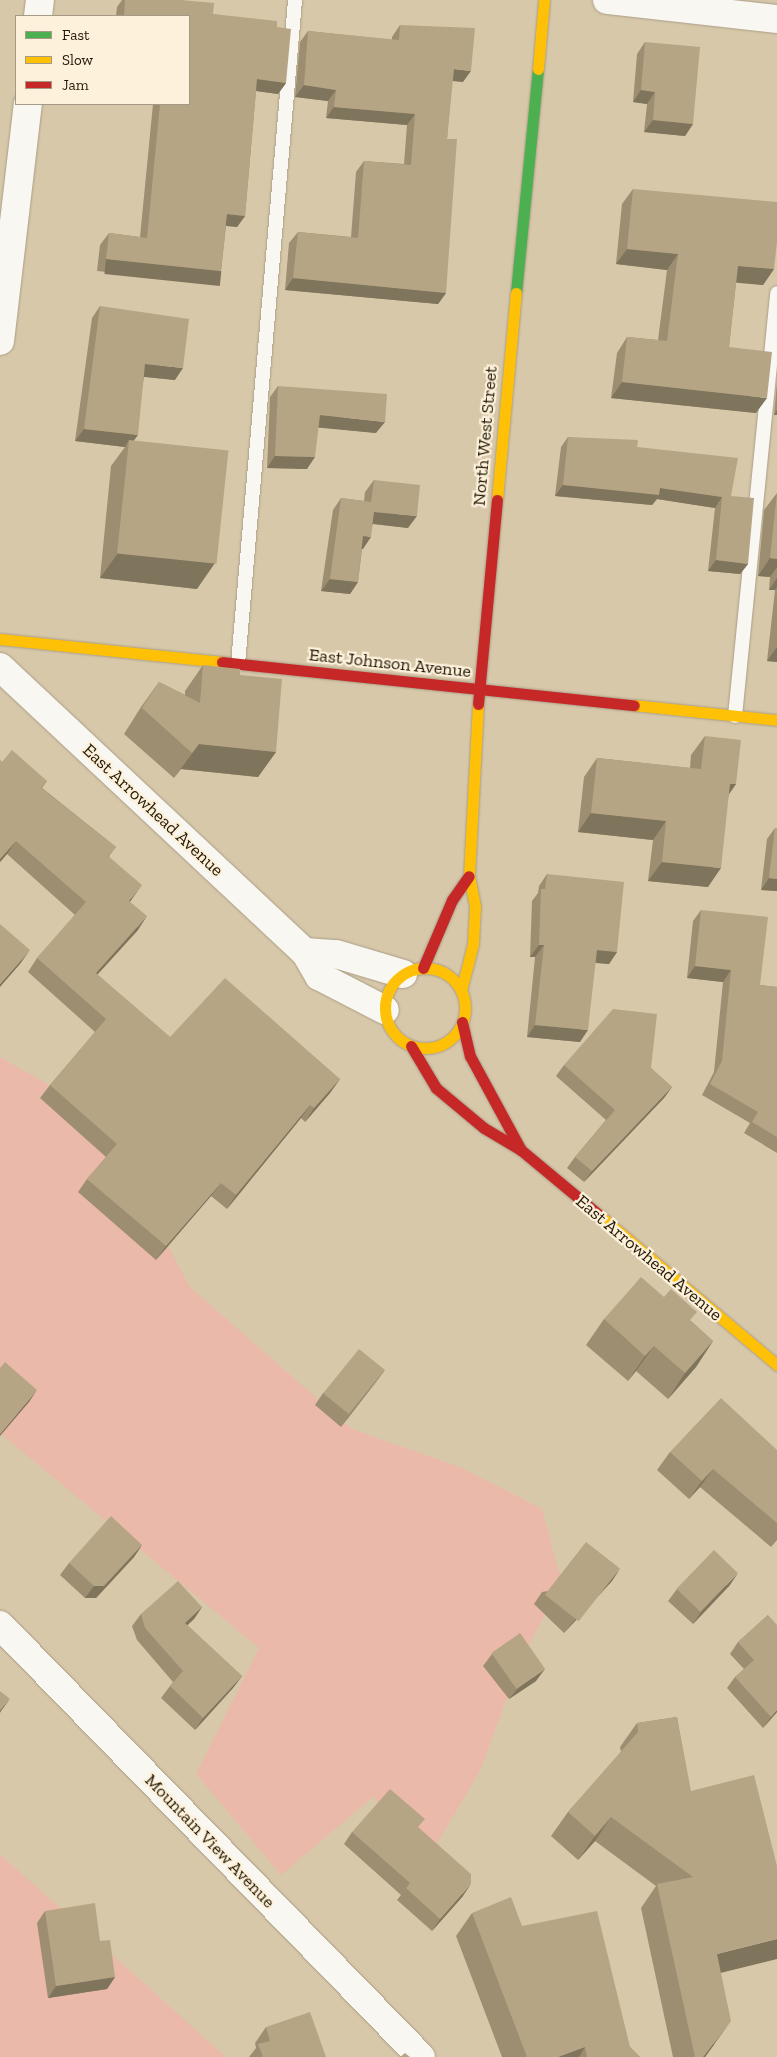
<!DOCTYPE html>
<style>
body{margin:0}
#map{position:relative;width:777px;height:2057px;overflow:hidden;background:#d8c8aa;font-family:"Zilla Slab",serif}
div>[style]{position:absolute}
.green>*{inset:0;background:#eab9a9}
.roads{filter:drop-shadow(0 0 1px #aa9e86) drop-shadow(0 0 1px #aa9e86)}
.lane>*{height:14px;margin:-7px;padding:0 7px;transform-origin:7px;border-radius:7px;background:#f9f7f2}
.street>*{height:28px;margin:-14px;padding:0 14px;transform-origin:14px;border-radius:14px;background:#f9f7f2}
.fast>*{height:11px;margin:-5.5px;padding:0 5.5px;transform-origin:5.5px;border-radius:5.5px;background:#4caf50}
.slow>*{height:11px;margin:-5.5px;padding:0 5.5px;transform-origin:5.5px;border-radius:5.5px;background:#ffc107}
.slow>.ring{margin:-5.5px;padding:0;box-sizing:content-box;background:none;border:11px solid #ffc107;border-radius:50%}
.jam>*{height:11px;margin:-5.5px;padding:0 5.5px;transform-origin:5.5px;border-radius:5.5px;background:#c62828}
.wall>*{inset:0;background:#9d8e72}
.shaded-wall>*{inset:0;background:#7f745c;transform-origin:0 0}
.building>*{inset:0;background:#b6a584;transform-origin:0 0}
span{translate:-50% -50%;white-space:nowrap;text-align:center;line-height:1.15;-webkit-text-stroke:4.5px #fdf1db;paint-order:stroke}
.street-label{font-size:18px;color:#221803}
.legend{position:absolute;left:15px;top:15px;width:175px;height:90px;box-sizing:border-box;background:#fdf1db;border:1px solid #a59a85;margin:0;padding:6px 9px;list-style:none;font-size:15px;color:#221803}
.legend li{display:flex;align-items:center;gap:10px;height:25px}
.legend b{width:25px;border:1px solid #a59a85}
</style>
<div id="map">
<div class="green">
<i style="clip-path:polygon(0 1057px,69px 1096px,136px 1183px,189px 1286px,352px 1429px,462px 1468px,542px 1509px,562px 1583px,520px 1661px,481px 1769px,425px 1864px,373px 1797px,281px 1875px,196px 1774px,259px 1648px,0 1433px)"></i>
<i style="clip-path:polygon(0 1854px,226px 2057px,0 2057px)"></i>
</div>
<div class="roads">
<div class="lane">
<i style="left:238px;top:664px;width:666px;rotate:-85.09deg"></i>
<i style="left:735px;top:716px;width:425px;rotate:-84.3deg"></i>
</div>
<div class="street">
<i style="left:607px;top:0;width:171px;rotate:6.4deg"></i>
<i style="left:38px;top:16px;width:16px;rotate:-83deg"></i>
<i style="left:0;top:341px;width:239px;rotate:-83.3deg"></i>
<i style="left:0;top:667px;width:417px;rotate:43.1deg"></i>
<i style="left:305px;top:952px;width:28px;rotate:60deg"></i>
<i style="left:319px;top:976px;width:74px;rotate:27.3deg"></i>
<i style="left:305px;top:952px;width:31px;rotate:4deg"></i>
<i style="left:336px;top:954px;width:70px;rotate:16.6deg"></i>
<i style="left:0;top:1625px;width:603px;rotate:45.74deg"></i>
</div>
<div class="fast">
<i style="left:516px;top:293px;width:225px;rotate:-84.4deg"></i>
</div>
<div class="slow">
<i style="left:538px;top:69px;width:69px;rotate:-85deg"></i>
<i style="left:497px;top:500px;width:208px;rotate:-84.8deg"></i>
<i style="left:0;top:639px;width:223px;rotate:5.9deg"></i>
<i style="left:634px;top:705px;width:144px;rotate:6deg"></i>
<i class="ring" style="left:385px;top:968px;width:69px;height:69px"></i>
<i style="left:461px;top:991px;width:49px;rotate:-75.7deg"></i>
<i style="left:473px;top:944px;width:38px;rotate:-87deg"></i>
<i style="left:475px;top:906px;width:31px;rotate:-101deg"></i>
<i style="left:469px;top:876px;width:172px;rotate:-87deg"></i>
<i style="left:599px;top:1215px;width:233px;rotate:40.1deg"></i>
</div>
<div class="jam">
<i style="left:222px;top:662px;width:414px;rotate:6deg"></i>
<i style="left:478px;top:704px;width:205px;rotate:-84.7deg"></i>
<i style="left:423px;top:968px;width:74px;rotate:-66.9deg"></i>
<i style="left:452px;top:900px;width:29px;rotate:-55deg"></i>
<i style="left:462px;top:1022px;width:35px;rotate:77deg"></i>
<i style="left:470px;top:1056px;width:107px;rotate:61.5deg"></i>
<i style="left:411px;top:1046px;width:49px;rotate:59.2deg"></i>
<i style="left:436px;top:1088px;width:62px;rotate:39.8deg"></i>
<i style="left:484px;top:1128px;width:43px;rotate:30.7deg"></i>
<i style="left:521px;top:1150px;width:102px;rotate:39.8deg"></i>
</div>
</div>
<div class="wall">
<i style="clip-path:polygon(122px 0,181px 0,213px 14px,277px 27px,286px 83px,278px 94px,256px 91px,245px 216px,237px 227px,226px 226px,221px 271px,213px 283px,97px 271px,100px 245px,109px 233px,140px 237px,153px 104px,189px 104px,189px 16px,116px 16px,117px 7px)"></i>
<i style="clip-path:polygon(400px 25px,463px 82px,452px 81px,447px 139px,446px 293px,438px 304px,285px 290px,289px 243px,298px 232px,351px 237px,356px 172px,364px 161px,404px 164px,407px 125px,326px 118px,328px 101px,295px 97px,300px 42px,308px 31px,392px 40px,392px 37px)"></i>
<i style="clip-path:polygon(645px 42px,693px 124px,685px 136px,644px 132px,647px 104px,633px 102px,637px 54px)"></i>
<i style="clip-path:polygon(633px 189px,774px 269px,763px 285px,736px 282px,729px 347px,756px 413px,611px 398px,617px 353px,627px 337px,658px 340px,667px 270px,616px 264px,622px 204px)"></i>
<i style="clip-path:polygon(100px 306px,175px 380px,144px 377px,134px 440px,197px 589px,100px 578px,111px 466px,125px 447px,75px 441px,92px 318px)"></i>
<i style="clip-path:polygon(777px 382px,777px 415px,774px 415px)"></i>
<i style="clip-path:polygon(278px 386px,376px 433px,318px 427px,307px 469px,267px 468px,270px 397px)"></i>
<i style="clip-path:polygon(568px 437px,637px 447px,731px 496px,748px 564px,740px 574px,708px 571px,715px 508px,657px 499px,652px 505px,555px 496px,561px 447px)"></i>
<i style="clip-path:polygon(374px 480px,408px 528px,373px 524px,363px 549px,362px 549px,358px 582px,350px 594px,321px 591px,333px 510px,341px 498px,364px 501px,365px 492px)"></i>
<i style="clip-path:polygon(777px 493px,777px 662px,767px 661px,775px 590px,769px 590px,770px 577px,758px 576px,764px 510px)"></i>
<i style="clip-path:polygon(203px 665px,276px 752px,258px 777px,181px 769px,174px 778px,124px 734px,141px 707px,159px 682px,185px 695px,185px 691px)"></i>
<i style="clip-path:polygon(705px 736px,736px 784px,729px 794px,708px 887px,648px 881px,653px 840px,578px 832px,584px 777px,597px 758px,690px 768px,691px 755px)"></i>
<i style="clip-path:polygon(0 760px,2px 762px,47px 781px,42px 788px,116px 847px,109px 856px,132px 899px,130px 902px,138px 930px,97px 975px,170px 1037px,340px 1079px,330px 1093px,305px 1122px,301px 1118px,227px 1209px,211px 1196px,156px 1260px,78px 1192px,87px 1179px,106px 1157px,40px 1098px,50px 1085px,95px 1032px,28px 972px,37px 958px,75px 915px,7px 854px,0 862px)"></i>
<i style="clip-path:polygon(775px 828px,777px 891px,761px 890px,767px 839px)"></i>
<i style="clip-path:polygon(547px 874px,617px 952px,609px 964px,595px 963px,580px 1042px,527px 1037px,535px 957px,530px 957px,532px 901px,538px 893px,539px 886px)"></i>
<i style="clip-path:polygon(701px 910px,760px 985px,777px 987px,777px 1153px,744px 1133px,750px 1123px,702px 1095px,714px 1072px,723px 982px,687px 978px,693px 921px)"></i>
<i style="clip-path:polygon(564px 1065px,651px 1068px,672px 1087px,664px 1098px,584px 1182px,567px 1168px,575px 1157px,606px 1120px,556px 1076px)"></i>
<i style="clip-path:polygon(604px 1319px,691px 1321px,713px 1341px,696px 1367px,668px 1399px,636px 1371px,628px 1381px,586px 1345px)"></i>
<i style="clip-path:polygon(385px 1370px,341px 1427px,315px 1405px,323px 1393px)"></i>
<i style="clip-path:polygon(777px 1450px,777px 1540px,771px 1547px,700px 1487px,689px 1499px,657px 1470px,670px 1452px)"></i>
<i style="clip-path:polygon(142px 1545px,134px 1557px,96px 1598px,85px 1598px,60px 1575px,69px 1563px)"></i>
<i style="clip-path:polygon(612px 1581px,564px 1633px,534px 1604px,542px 1592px)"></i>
<i style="clip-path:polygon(730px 1585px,693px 1624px,668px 1601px,677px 1589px)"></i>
<i style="clip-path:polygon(202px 1607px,194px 1619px,187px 1625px,242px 1676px,233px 1688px,195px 1730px,161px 1698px,173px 1682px,137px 1640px,132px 1626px,141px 1614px)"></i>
<i style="clip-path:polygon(768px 1615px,777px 1712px,763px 1728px,727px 1688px,735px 1677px,744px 1669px,730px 1654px,738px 1642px)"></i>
<i style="clip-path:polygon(492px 1654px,536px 1681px,509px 1699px,483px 1666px)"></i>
<i style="clip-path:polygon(677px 1717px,721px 1973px,714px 2045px,705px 2057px,673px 2057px,641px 1908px,656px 1886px,595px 1841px,578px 1860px,551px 1836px,568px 1812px,621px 1752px,620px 1747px,637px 1723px)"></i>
<i style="clip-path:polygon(419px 1828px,463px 1896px,432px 1931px,397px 1900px,401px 1895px,344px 1844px,352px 1832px)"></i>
<i style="clip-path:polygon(45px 1911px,100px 1941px,115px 1977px,107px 1989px,48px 1998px,37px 1923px)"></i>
<i style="clip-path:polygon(472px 1913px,522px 1926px,630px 2047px,640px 2057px,502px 2057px,456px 1936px)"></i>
<i style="clip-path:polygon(266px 2027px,326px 2057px,249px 2057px,256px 2048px,255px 2043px)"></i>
</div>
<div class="shaded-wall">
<i style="clip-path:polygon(454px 69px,471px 71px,463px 82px,446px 80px)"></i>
<i style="clip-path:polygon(257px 79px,286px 83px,278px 94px,249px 90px)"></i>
<i style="clip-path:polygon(304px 85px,336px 90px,328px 101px,295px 97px)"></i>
<i style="clip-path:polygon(641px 90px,655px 92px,647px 104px,633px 102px)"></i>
<i style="clip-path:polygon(334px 107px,415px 114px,407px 125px,326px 118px)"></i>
<i style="clip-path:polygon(653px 120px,693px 124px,685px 136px,644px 132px)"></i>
<i style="clip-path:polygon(227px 214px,245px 216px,237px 227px,219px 225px)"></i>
<i style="clip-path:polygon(627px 249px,678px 254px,667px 270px,616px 264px)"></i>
<i style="left:106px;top:259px;width:116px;height:15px;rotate:6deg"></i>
<i style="clip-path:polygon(738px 266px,774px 269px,763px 285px,728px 282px)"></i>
<i style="clip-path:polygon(293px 278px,446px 293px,438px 304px,285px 290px)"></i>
<i style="clip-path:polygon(145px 364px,183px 368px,175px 380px,137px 376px)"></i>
<i style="clip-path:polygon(622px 382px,767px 398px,756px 413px,611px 398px)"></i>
<i style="clip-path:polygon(777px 410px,777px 415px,774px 415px)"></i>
<i style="clip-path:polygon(320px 415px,385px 422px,376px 433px,312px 427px)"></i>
<i style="clip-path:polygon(84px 429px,138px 435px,129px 447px,129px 440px,125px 447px,75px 441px)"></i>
<i style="clip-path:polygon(275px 456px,315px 457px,307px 469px,267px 468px)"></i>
<i style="clip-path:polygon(563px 485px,660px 488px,722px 497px,715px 508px,657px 499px,652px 505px,555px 496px)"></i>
<i style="clip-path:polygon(374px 512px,417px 516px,408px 528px,366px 523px)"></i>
<i style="clip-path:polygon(363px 536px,371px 537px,363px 549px,355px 548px)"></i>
<i style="clip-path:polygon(118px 553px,215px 563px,197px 589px,100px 578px)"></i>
<i style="clip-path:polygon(770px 558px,777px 559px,777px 567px,770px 577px,758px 576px)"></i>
<i style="clip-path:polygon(716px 560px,748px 564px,740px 574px,708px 571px)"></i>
<i style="clip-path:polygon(777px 578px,777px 587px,775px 590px,769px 590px)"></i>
<i style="clip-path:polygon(330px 579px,358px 582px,350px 594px,321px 591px)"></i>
<i style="clip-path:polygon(777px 647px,777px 662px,767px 661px)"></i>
<i style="clip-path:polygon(199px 744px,276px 752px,258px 777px,181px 769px,174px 778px)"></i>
<i style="clip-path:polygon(730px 784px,736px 784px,723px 803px)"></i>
<i style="clip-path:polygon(591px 813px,666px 821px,653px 840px,578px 832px)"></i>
<i style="clip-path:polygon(16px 841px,7px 854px,0 862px,0 859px)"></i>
<i style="clip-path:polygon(662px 862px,721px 868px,708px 887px,648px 881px)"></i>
<i style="clip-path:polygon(769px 878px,777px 879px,777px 891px,761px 890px)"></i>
<i style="clip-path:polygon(142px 885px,132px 899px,119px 915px,129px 901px)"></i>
<i style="clip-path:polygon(147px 916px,138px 930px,86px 987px,96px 973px)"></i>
<i style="clip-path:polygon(539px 945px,544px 945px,535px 957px,530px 957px)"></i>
<i style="clip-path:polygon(30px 950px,20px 964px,0 987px,0 984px)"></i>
<i style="clip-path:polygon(597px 950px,617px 952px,609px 964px,588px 962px)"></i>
<i style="clip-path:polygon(695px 966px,731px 970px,723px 982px,687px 978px)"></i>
<i style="clip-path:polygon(535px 1025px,588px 1030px,580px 1042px,527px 1037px)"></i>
<i style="clip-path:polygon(340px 1079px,330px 1093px,305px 1122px,314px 1108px)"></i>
<i style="clip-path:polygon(672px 1087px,664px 1098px,584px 1182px,592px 1171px)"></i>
<i style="clip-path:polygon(310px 1105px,301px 1118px,227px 1209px,236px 1195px)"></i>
<i style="clip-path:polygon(221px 1183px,211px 1196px,156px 1260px,166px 1246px)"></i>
<i style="clip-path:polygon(713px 1341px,696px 1367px,668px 1399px,685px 1373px)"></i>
<i style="clip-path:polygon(654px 1346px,636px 1371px,628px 1381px,645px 1356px)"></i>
<i style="clip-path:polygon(385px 1370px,376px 1382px,341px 1427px,349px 1416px)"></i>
<i style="clip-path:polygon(37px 1390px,29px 1402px,0 1436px,0 1434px)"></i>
<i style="clip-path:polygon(713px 1469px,700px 1487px,689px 1499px,702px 1481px)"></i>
<i style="clip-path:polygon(142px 1545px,134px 1557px,96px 1598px,85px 1598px,94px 1586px)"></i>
<i style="clip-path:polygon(620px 1569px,612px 1581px,564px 1633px,573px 1622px)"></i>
<i style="clip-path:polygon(738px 1573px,730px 1585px,693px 1624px,701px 1612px)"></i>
<i style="clip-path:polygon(202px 1607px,194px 1619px,177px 1635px,185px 1623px)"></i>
<i style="clip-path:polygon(545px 1669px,536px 1681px,509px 1699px,518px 1688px)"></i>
<i style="clip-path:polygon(242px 1676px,233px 1688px,195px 1730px,203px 1718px)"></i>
<i style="clip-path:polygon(10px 1699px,1px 1711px,0 1713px,0 1710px)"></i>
<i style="clip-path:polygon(777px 1710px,777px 1712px,763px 1728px,771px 1717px)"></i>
<i style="clip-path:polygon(611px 1817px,595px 1841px,578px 1860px,595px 1836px)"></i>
<i style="clip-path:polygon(471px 1884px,463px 1896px,432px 1931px,440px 1919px)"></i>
<i style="clip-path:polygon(777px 1939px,777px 1959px,700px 1978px,717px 1954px)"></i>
<i style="clip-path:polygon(115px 1977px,107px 1989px,48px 1998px,56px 1986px)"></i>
<i style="clip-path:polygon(731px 2021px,705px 2057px,703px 2057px)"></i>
<i style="clip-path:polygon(585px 2047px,579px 2057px,558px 2057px)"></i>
</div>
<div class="building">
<i style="clip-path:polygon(125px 0,181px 0,214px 3px,213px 14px,277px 21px,277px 27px,291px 29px,286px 83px,257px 79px,245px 216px,227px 214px,221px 271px,106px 259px,109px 233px,147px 238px,160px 104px,189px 104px,189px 16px,124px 16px)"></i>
<i style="clip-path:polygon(400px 25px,475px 28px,471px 71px,454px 69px,447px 139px,457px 139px,446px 293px,293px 278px,298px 232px,358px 238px,364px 161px,411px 165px,415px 114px,334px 107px,336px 90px,304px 85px,308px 31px,399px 40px)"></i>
<i style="clip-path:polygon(645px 42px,700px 47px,693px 124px,653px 120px,655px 92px,641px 90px)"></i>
<i style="clip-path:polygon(633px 189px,777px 202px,777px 242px,774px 269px,738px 266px,729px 347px,772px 352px,767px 398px,622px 382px,627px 337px,667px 341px,678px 254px,627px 249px)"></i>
<i style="clip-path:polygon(100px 306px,189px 319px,183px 368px,145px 364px,138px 435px,84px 429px)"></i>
<i style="clip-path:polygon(278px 386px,387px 394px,385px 422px,320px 415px,315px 457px,275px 456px)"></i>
<i style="clip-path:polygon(568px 437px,638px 440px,637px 447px,738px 458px,731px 496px,754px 498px,748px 564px,716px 560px,722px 497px,660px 488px,659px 495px,563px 485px)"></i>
<i style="left:129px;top:440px;width:100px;height:114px;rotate:6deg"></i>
<i style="clip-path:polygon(374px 480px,420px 485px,417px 516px,374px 512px,371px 537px,363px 536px,358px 582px,330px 579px,341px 498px,371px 502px)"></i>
<i style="clip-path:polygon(777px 493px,777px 559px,770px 558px)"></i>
<i style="clip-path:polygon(203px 665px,240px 669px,240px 675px,282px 679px,276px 752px,199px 744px,192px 753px,142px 708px,159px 682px,200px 703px)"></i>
<i style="clip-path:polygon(705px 736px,741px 740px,736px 784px,730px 784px,721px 868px,662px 862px,666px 821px,591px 813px,597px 758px,701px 769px)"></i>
<i style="clip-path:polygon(12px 750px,47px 781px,41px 788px,116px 847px,108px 856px,142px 885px,129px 901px,147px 916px,96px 973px,170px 1037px,225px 978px,340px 1079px,314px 1108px,310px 1105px,236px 1195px,221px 1183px,166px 1246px,87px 1179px,117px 1144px,50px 1085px,106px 1019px,37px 958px,86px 902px,16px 841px,0 859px,0 760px,2px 762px)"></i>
<i style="clip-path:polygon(775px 828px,777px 828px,777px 879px,769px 878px)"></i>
<i style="clip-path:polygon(547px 874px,624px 882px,617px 952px,597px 950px,588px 1030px,535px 1025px,544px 945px,539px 945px,541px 889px,545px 889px)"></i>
<i style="clip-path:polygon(701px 910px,768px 917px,760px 985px,777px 987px,777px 1137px,752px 1122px,758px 1112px,710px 1084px,722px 1061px,731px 970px,695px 966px)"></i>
<i style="clip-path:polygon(0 924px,30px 950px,0 984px)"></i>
<i style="clip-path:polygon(613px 1009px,657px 1014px,651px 1068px,672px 1087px,592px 1171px,575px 1157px,615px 1110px,564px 1065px)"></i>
<i style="clip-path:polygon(641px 1277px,664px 1297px,671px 1289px,697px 1312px,690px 1320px,713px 1341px,685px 1373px,654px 1346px,645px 1356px,604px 1319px)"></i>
<i style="left:359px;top:1349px;width:33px;height:57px;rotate:39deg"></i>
<i style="clip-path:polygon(5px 1362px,37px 1390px,0 1434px,0 1368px)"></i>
<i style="clip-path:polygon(721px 1398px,777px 1450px,777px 1523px,713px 1469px,702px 1481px,670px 1452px)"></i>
<i style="clip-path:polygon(111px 1516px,142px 1545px,104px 1586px,94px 1586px,69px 1563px)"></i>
<i style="left:586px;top:1542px;width:43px;height:67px;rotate:38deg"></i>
<i style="left:714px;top:1550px;width:33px;height:54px;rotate:44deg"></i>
<i style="clip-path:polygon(178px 1581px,202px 1607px,185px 1623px,242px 1676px,203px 1718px,170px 1686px,183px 1671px,145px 1628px,141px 1614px)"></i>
<i style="clip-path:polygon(768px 1615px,777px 1625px,777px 1710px,771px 1717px,735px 1677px,754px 1660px,738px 1642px)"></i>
<i style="left:520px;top:1633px;width:44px;height:35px;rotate:55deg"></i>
<i style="clip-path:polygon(0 1691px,10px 1699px,0 1710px)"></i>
<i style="clip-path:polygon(677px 1717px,691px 1791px,754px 1775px,777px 1866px,777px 1939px,717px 1954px,731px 2021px,703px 2057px,695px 2057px,657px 1884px,693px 1877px,611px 1817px,595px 1836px,568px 1812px,638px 1732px,637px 1723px)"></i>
<i style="clip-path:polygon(390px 1789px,425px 1819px,418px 1827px,471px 1874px,471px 1884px,440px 1919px,406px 1888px,410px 1883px,352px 1832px)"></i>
<i style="clip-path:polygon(511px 1897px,522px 1926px,597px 1911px,630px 2047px,640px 2057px,587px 2057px,585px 2047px,558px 2057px,527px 2057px,472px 1913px)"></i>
<i style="clip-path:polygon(95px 1903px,100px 1941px,110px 1940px,115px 1977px,56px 1986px,45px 1911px)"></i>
<i style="clip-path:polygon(310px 2012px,326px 2057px,263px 2057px,258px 2044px,270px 2041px,266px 2027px)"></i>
<i style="clip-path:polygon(405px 2053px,410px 2057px,400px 2057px)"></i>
</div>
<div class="street-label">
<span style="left:485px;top:436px;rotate:-85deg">North West Street</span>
<span style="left:390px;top:663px;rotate:6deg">East Johnson Avenue</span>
<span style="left:153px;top:810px;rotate:43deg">East Arrowhead Avenue</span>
<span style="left:649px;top:1258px;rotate:40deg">East Arrowhead Avenue</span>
<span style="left:210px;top:1841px;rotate:46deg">Mountain View Avenue</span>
</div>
<ul class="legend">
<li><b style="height:6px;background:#4caf50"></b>Fast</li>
<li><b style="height:6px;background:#ffc107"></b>Slow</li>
<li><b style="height:6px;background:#c62828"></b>Jam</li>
</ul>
</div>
